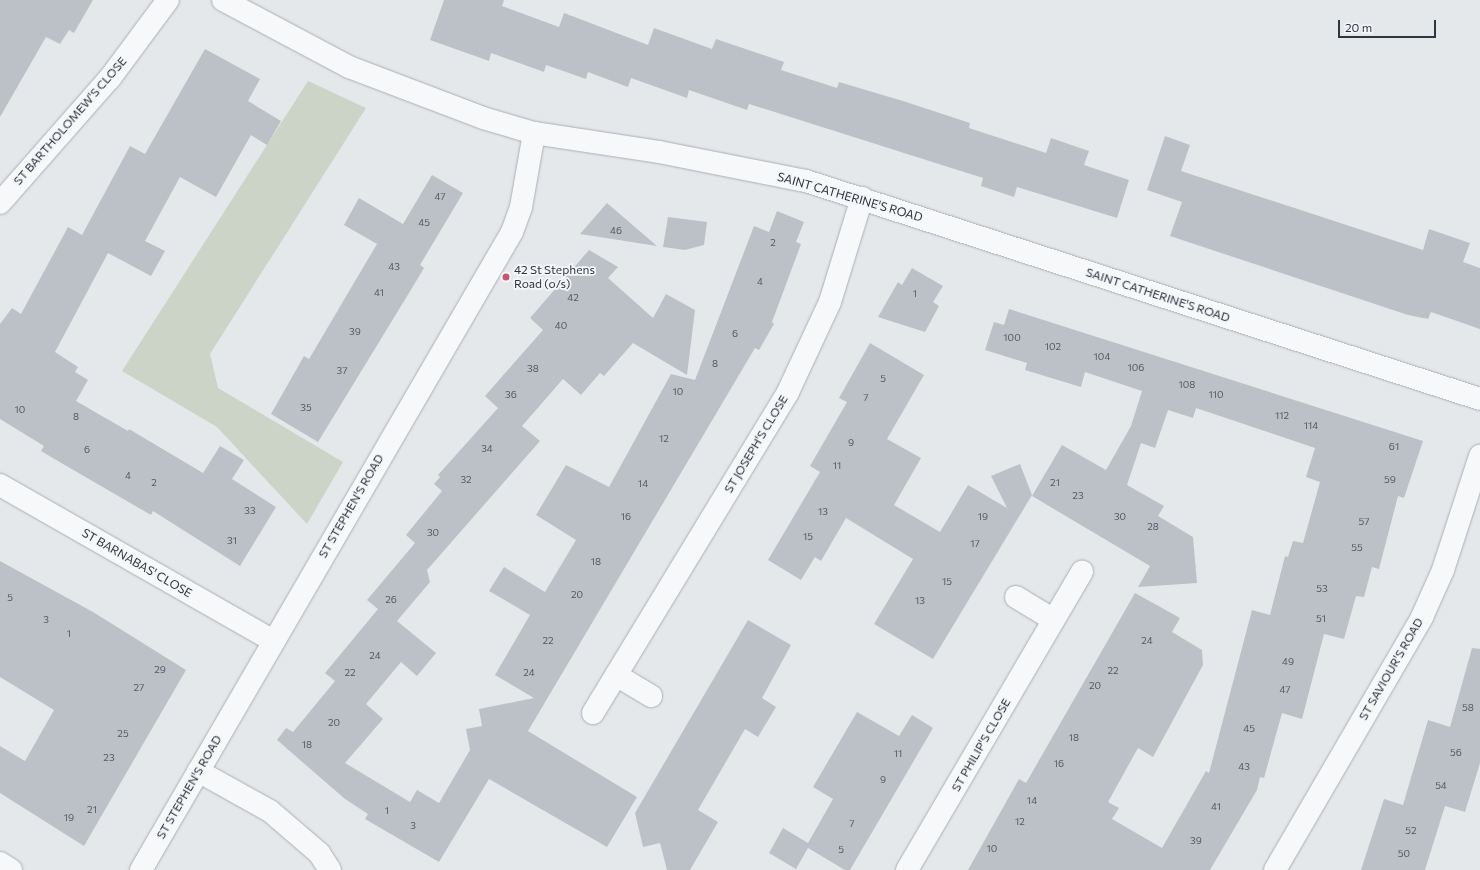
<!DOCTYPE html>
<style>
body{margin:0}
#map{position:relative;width:1480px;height:870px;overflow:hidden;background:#e5e8eb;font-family:Commissioner,sans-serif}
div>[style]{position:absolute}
.green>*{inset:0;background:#cbd4c7}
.building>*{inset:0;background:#bcc1c7}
.roads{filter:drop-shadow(0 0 1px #aaafb5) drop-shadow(0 0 1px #aaafb5)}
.minor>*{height:22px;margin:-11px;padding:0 11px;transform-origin:11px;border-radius:11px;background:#f7f8fa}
.dots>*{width:11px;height:11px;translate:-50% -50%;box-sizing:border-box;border:2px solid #f4f6f8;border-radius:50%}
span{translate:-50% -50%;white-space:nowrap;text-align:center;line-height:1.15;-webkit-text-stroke:3.5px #f4f6f8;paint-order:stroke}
.number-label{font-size:10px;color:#525963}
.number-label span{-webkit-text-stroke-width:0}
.street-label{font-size:12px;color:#2e3642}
.poi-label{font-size:12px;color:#2e3642}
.left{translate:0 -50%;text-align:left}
.scale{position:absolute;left:1338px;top:20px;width:98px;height:18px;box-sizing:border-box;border:2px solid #2e3642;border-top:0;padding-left:5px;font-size:12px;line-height:14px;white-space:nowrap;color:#2e3642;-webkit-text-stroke:3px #f4f6f8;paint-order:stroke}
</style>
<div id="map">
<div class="green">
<i style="clip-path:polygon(308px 81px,366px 108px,210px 354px,218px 388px,343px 462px,307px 524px,217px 427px,122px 371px)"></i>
</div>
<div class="building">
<i style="clip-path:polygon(0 0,93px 0,74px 33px,69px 30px,60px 44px,46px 37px,0 117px)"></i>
<i style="clip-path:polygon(444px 0,504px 0,502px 6px,559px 27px,564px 13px,648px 45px,654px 28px,712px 49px,716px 39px,784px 62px,781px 70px,837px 88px,839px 82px,903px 101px,970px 123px,969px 128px,1046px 153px,1051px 138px,1089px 151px,1084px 165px,1129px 180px,1117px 218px,1017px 187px,1014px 197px,981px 186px,983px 178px,749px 104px,747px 110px,689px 90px,687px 98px,631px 78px,628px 87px,588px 72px,586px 79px,546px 65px,544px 72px,491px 53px,489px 61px,430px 40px)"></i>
<i style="clip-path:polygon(205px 49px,260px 79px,248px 101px,281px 121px,267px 145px,251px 135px,216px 197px,180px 177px,145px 241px,165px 251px,151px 276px,108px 253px,55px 352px,78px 367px,75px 372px,88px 380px,76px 401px,128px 431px,129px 429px,203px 473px,220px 446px,244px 460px,232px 479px,276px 507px,240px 566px,153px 511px,151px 515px,63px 464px,41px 451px,44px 446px,0 419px,0 324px,12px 308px,21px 314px,68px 227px,82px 235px,130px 146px,145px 154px)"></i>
<i style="clip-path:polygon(1165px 136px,1190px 145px,1181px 171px,1423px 250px,1429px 229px,1470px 243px,1463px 262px,1480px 268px,1480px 329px,1431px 312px,1428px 319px,1408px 315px,1170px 236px,1182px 202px,1147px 190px)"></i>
<i style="clip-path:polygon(432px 175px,463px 193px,420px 265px,424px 268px,409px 293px,318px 442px,271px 414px,304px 356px,309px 359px,377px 244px,344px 225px,359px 198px,403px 224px)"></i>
<i style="clip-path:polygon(607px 203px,657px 246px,580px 234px)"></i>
<i style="clip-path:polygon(777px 211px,804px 222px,796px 242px,801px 244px,772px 322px,774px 324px,759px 350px,755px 348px,528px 731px,637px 797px,607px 847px,489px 779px,439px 862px,365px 819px,368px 814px,345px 799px,277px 740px,286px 728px,293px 732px,335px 681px,325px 673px,378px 609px,367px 600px,415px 543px,406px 535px,442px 491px,434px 484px,440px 477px,438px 475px,498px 408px,485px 396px,543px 330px,530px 318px,589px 250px,618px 267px,608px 278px,653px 318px,666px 294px,695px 310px,687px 375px,633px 343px,604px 376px,600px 373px,581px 395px,563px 379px,522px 426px,540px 441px,427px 570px,430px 582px,397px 621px,436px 653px,417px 676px,401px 662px,366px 704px,383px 719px,345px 763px,410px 802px,417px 790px,439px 803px,470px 750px,466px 729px,482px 726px,479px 709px,534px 698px,495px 675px,530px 615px,489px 591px,504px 567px,545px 592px,576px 540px,536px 515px,566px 465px,609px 487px,671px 374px,695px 380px,754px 226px,769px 232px)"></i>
<i style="clip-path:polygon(668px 217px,707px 222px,704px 245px,685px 250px,663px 247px)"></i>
<i style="clip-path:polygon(912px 268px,943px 286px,933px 302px,939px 306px,925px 332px,878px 317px,898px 282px,902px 285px)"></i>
<i style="clip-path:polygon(1009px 309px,1423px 441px,1404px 498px,1398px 496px,1379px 569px,1372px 567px,1364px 597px,1356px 596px,1344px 639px,1324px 634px,1302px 719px,1282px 713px,1264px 778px,1260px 777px,1257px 790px,1210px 870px,968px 870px,1019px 779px,1026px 783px,1135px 593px,1180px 618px,1172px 632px,1202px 650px,1203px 665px,1153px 757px,1138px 748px,1108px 802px,1119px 808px,1112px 819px,1162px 848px,1206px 771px,1209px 773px,1252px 610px,1270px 615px,1285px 556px,1288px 557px,1293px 541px,1303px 543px,1320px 482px,1306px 477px,1315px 448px,1196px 408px,1193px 418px,1168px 410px,1155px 448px,1141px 443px,1127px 485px,1164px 506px,1158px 516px,1193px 537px,1197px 583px,1138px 587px,1150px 566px,1032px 496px,1062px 445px,1106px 470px,1131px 426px,1142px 391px,1085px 372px,1081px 387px,1025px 370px,1027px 363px,985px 350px,994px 322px,1004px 325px)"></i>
<i style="clip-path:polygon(870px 343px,924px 375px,887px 439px,921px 458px,894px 505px,940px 532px,968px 485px,1007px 508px,991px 476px,1020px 464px,1032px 495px,933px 659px,874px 624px,913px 559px,846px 518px,821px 561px,815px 557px,801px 580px,768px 560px,820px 472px,810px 466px,847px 402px,839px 398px)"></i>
<i style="clip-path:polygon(0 561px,93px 612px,186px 670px,84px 846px,0 793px,0 746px,25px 761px,54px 710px,0 677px)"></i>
<i style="clip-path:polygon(748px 620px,791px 645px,762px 698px,776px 707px,758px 737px,745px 729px,698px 810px,718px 822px,690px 870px,667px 870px,660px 843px,643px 847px,635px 813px)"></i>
<i style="clip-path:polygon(1472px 648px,1480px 649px,1480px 763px,1465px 812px,1445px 806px,1425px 870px,1361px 870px,1384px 799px,1403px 805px,1428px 720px,1450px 727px)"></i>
<i style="clip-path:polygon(857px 712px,899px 736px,912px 715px,933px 728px,850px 870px,845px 870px,808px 848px,796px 869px,769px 853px,783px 828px,808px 843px,833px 799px,813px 787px)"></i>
</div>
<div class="roads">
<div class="minor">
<i style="left:223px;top:0;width:143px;rotate:28deg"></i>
<i style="left:349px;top:67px;width:143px;rotate:20.8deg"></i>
<i style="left:483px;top:118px;width:53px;rotate:16.4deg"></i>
<i style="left:534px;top:133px;width:126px;rotate:8.6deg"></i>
<i style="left:659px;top:152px;width:150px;rotate:11.2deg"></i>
<i style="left:806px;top:181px;width:708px;rotate:17.92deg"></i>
<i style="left:0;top:203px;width:167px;rotate:-48.7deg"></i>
<i style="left:110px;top:78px;width:97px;rotate:-53.4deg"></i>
<i style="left:0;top:485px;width:315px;rotate:29.7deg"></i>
<i style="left:1016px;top:597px;width:44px;rotate:31.2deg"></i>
<i style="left:616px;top:675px;width:41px;rotate:31deg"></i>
<i style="left:593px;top:713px;width:376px;rotate:-58.7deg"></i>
<i style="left:788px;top:392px;width:99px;rotate:-65deg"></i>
<i style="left:830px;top:302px;width:109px;rotate:-72.9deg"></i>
<i style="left:198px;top:771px;width:82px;rotate:29.1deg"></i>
<i style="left:270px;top:811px;width:65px;rotate:40.6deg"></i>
<i style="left:319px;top:853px;width:20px;rotate:57deg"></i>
<i style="left:0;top:863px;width:13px;rotate:32deg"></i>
<i style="left:141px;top:870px;width:738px;rotate:-59.82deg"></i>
<i style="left:512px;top:232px;width:27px;rotate:-70deg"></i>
<i style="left:521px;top:207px;width:75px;rotate:-80deg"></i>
<i style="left:907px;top:870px;width:346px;rotate:-59.6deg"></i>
<i style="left:1275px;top:870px;width:293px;rotate:-59.8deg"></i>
<i style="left:1422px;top:617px;width:51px;rotate:-65.9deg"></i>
<i style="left:1443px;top:570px;width:120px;rotate:-72deg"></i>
</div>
</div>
<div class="dots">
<i style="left:506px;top:277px;background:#c3576d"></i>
</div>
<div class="number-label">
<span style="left:440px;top:197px">47</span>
<span style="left:424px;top:223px">45</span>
<span style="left:616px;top:231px">46</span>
<span style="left:773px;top:243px">2</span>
<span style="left:394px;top:267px">43</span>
<span style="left:760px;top:282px">4</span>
<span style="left:379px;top:293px">41</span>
<span style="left:915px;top:294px">1</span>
<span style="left:573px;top:298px">42</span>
<span style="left:561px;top:326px">40</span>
<span style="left:355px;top:332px">39</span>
<span style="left:735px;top:334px">6</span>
<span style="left:1012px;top:338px">100</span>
<span style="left:1053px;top:347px">102</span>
<span style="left:1102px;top:357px">104</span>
<span style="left:715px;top:364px">8</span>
<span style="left:1136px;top:368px">106</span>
<span style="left:533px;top:369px">38</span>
<span style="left:342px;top:371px">37</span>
<span style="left:883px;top:379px">5</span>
<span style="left:1187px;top:385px">108</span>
<span style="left:678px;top:392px">10</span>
<span style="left:511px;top:395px">36</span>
<span style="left:1216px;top:395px">110</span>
<span style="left:866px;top:398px">7</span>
<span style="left:306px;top:408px">35</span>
<span style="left:20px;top:410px">10</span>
<span style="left:1282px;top:416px">112</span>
<span style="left:76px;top:417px">8</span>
<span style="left:1311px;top:426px">114</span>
<span style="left:664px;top:439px">12</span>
<span style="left:851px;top:443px">9</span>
<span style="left:1394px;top:447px">61</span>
<span style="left:487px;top:449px">34</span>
<span style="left:87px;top:450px">6</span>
<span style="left:837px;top:466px">11</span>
<span style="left:128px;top:476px">4</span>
<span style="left:466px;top:480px">32</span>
<span style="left:1390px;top:480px">59</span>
<span style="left:154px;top:483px">2</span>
<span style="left:1055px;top:483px">21</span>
<span style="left:643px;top:484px">14</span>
<span style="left:1078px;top:496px">23</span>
<span style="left:250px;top:511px">33</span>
<span style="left:823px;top:512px">13</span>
<span style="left:626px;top:517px">16</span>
<span style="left:983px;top:517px">19</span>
<span style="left:1120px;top:517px">30</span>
<span style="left:1364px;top:522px">57</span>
<span style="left:1153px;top:527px">28</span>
<span style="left:433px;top:533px">30</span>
<span style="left:808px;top:537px">15</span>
<span style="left:232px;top:541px">31</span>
<span style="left:975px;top:544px">17</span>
<span style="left:1357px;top:548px">55</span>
<span style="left:596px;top:562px">18</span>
<span style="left:947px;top:582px">15</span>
<span style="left:1322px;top:589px">53</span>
<span style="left:577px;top:595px">20</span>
<span style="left:10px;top:598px">5</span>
<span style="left:391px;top:600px">26</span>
<span style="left:920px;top:601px">13</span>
<span style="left:1321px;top:619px">51</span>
<span style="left:46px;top:620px">3</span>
<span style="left:69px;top:634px">1</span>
<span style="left:548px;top:641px">22</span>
<span style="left:1147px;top:641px">24</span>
<span style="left:375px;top:656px">24</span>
<span style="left:1288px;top:662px">49</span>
<span style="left:160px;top:670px">29</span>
<span style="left:1113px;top:671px">22</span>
<span style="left:350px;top:673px">22</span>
<span style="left:529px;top:673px">24</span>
<span style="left:1095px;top:686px">20</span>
<span style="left:139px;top:688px">27</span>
<span style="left:1285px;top:690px">47</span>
<span style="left:1468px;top:708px">58</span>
<span style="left:334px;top:723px">20</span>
<span style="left:1249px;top:729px">45</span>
<span style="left:123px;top:734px">25</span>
<span style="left:1074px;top:738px">18</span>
<span style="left:307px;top:745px">18</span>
<span style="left:1456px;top:753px">56</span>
<span style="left:898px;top:754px">11</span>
<span style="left:109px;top:758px">23</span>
<span style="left:1059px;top:764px">16</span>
<span style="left:1244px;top:767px">43</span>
<span style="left:883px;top:780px">9</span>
<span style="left:1441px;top:786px">54</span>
<span style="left:1032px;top:801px">14</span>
<span style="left:1216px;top:807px">41</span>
<span style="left:92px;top:810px">21</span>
<span style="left:387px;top:811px">1</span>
<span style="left:69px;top:818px">19</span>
<span style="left:1020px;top:822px">12</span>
<span style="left:852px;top:824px">7</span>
<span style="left:413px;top:826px">3</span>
<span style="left:1411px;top:831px">52</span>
<span style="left:1196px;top:841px">39</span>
<span style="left:992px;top:849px">10</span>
<span style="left:841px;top:850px">5</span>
<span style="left:1404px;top:854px">50</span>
</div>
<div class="street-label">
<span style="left:70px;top:121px;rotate:-49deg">ST BARTHOLOMEW'S CLOSE</span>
<span style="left:850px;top:197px;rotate:16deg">SAINT CATHERINE'S ROAD</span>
<span style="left:1158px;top:295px;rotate:18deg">SAINT CATHERINE'S ROAD</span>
<span style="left:756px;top:444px;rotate:-59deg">ST JOSEPH'S CLOSE</span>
<span style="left:351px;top:506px;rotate:-60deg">ST STEPHEN'S ROAD</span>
<span style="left:137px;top:563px;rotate:30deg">ST BARNABAS' CLOSE</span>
<span style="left:1391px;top:669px;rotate:-60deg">ST SAVIOUR'S ROAD</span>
<span style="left:981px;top:745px;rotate:-60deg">ST PHILIP'S CLOSE</span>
<span style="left:189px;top:787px;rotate:-60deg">ST STEPHEN'S ROAD</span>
</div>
<div class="poi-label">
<span class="left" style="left:514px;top:277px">42 St Stephens<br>Road (o/s)</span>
</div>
<div class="scale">20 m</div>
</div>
